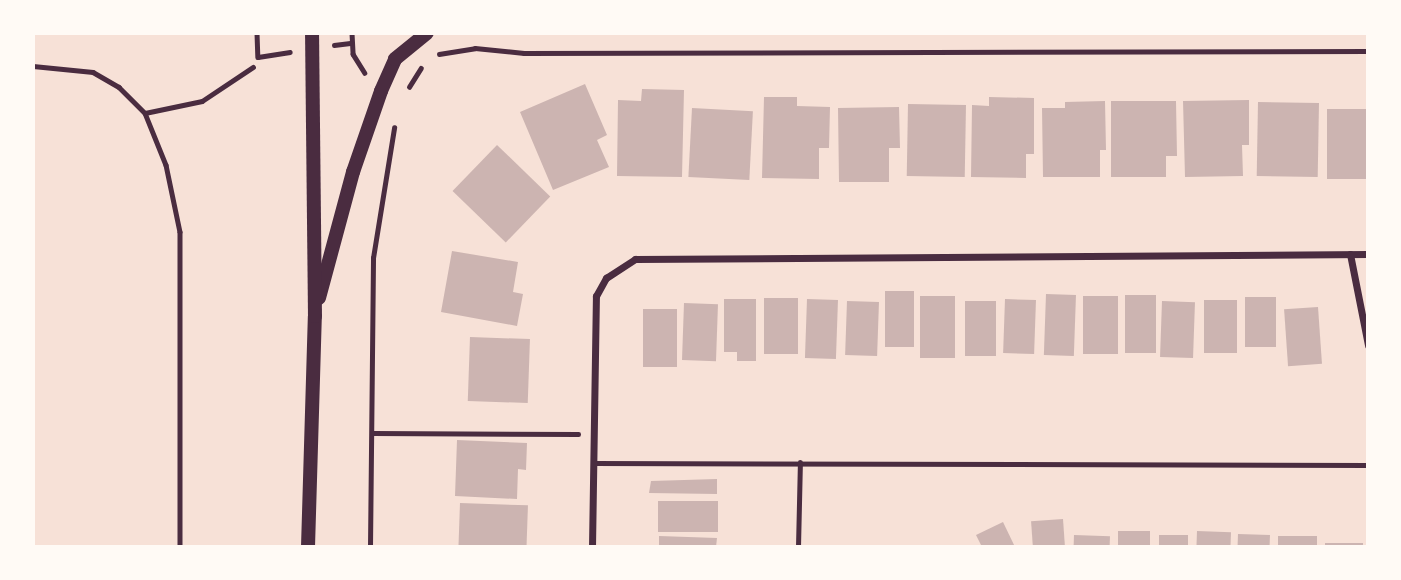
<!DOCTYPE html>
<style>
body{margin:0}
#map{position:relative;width:1401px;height:580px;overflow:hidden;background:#f7e1d7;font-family:"PT Sans",sans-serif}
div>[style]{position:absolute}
.building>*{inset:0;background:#ccb4b1;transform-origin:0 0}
.path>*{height:4.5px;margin:-2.25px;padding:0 2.25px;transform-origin:2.25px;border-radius:2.25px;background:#4a2c40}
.service>*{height:5px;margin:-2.5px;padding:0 2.5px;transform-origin:2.5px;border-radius:2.5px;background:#4a2c40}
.minor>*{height:7px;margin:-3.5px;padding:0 3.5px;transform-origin:3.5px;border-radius:3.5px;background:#4a2c40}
.secondary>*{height:14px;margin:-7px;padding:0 7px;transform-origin:7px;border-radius:7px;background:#4a2c40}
span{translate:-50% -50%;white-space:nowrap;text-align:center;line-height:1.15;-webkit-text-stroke:5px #fffaf5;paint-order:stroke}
.frame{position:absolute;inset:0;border:35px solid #fffaf5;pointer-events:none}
</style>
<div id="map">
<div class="building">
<i style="clip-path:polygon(585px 84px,607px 135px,597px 140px,609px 167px,553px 190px,520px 112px)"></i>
<i style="clip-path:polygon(642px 89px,684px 90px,682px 177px,617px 176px,618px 100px,641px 101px)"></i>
<i style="clip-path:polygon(764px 97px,797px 97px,797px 106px,830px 107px,829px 148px,819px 148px,819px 179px,762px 178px)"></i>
<i style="clip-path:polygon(989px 97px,1034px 98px,1034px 154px,1026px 154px,1026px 178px,971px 177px,972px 105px,989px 106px)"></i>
<i style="clip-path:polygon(1249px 100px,1249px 145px,1242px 145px,1243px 176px,1185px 177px,1183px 101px)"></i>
<i style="clip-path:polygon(1105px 101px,1106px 150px,1100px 150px,1100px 177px,1043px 177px,1042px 108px,1065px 108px,1065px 102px)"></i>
<i style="clip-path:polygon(1111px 101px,1176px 101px,1177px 156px,1166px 156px,1166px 177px,1111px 177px)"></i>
<i style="left:1258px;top:102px;width:61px;height:74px;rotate:1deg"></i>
<i style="left:908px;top:104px;width:58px;height:72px;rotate:1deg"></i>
<i style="clip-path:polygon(899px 107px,900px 148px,889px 148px,889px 182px,839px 182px,838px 108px)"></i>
<i style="left:692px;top:108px;width:61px;height:69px;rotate:3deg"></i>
<i style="left:1368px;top:109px;width:70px;height:41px;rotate:90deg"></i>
<i style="left:497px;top:145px;width:74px;height:64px;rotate:44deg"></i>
<i style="clip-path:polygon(452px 251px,518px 262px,513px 292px,523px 294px,517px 326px,441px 312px)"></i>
<i style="left:885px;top:291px;width:29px;height:56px"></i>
<i style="left:1046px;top:294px;width:30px;height:61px;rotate:2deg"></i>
<i style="left:1125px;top:295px;width:31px;height:58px"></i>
<i style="left:920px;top:296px;width:35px;height:62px"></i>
<i style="left:1083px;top:296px;width:35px;height:58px"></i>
<i style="left:1245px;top:297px;width:31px;height:50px"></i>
<i style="left:764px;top:298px;width:34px;height:56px"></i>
<i style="clip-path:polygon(724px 299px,756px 299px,756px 361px,737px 361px,737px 352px,724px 352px)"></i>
<i style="left:807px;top:299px;width:31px;height:59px;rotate:2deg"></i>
<i style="left:1005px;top:299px;width:31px;height:54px;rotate:2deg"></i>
<i style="left:1204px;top:300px;width:33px;height:53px"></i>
<i style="left:847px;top:301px;width:32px;height:54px;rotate:2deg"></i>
<i style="left:965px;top:301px;width:31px;height:55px"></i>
<i style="left:1162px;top:301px;width:33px;height:56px;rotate:2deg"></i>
<i style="left:684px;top:303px;width:34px;height:57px;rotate:2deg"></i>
<i style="left:1318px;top:307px;width:57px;height:34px;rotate:86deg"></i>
<i style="left:643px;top:309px;width:34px;height:58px"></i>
<i style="left:470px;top:337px;width:60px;height:64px;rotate:2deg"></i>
<i style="clip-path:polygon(457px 440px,527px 443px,526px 470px,518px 469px,517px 499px,455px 496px)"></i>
<i style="clip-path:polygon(717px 479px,717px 494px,649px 493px,651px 481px)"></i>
<i style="left:658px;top:501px;width:60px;height:31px"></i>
<i style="left:460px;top:503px;width:68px;height:44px;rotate:2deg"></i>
<i style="left:1063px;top:519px;width:28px;height:32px;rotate:86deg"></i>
<i style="clip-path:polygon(1003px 522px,1015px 547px,982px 547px,976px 535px)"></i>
<i style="left:1118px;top:531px;width:32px;height:16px"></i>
<i style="left:1197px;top:531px;width:34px;height:16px;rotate:2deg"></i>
<i style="left:1238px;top:534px;width:32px;height:13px;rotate:2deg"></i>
<i style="left:1074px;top:535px;width:36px;height:12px;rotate:2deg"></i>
<i style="left:1159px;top:535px;width:29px;height:12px"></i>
<i style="clip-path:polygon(659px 536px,717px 538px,716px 547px,659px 547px)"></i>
<i style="left:1278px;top:536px;width:39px;height:11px"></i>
<i style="left:1325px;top:543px;width:38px;height:4px"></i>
</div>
<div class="path">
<i style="left:257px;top:33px;width:24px;rotate:88deg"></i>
<i style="left:258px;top:57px;width:32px;rotate:-9deg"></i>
<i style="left:352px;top:33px;width:21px;rotate:87deg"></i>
<i style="left:353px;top:54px;width:22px;rotate:58deg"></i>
<i style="left:334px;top:45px;width:16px;rotate:-7deg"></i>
<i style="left:439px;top:54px;width:36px;rotate:-9deg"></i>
<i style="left:475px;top:48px;width:49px;rotate:5.8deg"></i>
<i style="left:524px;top:53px;width:844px;rotate:-0.14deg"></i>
<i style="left:33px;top:66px;width:60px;rotate:5.7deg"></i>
<i style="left:93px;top:72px;width:30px;rotate:30deg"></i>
<i style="left:119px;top:87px;width:37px;rotate:45deg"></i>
<i style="left:145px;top:113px;width:58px;rotate:-11.9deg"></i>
<i style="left:202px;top:101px;width:61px;rotate:-33.7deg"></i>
<i style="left:409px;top:87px;width:22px;rotate:-58deg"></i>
<i style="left:145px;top:113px;width:56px;rotate:68deg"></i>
<i style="left:166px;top:165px;width:68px;rotate:78.2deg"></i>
<i style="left:180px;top:232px;width:315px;rotate:90deg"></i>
<i style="left:373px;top:433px;width:205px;rotate:0.3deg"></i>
<i style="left:370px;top:547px;width:289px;rotate:-89.4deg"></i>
<i style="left:373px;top:258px;width:132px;rotate:-80.8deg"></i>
</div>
<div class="service">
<i style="left:593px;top:463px;width:775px;rotate:0.15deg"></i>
<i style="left:798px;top:547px;width:85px;rotate:-88.7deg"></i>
</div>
<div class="minor">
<i style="left:1350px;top:254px;width:93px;rotate:78.8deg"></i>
<i style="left:592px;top:547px;width:251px;rotate:-89.1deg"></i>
<i style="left:596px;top:296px;width:21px;rotate:-61deg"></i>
<i style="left:606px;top:278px;width:35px;rotate:-33deg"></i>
<i style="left:635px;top:259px;width:733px;rotate:-0.39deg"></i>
</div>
<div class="secondary">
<i style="left:319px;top:298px;width:131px;rotate:-74.9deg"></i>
<i style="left:353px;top:172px;width:86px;rotate:-70.9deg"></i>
<i style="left:381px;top:91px;width:35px;rotate:-66deg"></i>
<i style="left:395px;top:59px;width:41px;rotate:-39.1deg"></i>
<i style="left:308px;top:547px;width:231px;rotate:-88.3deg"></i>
<i style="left:315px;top:316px;width:283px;rotate:-90.6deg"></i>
</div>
<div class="frame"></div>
</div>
